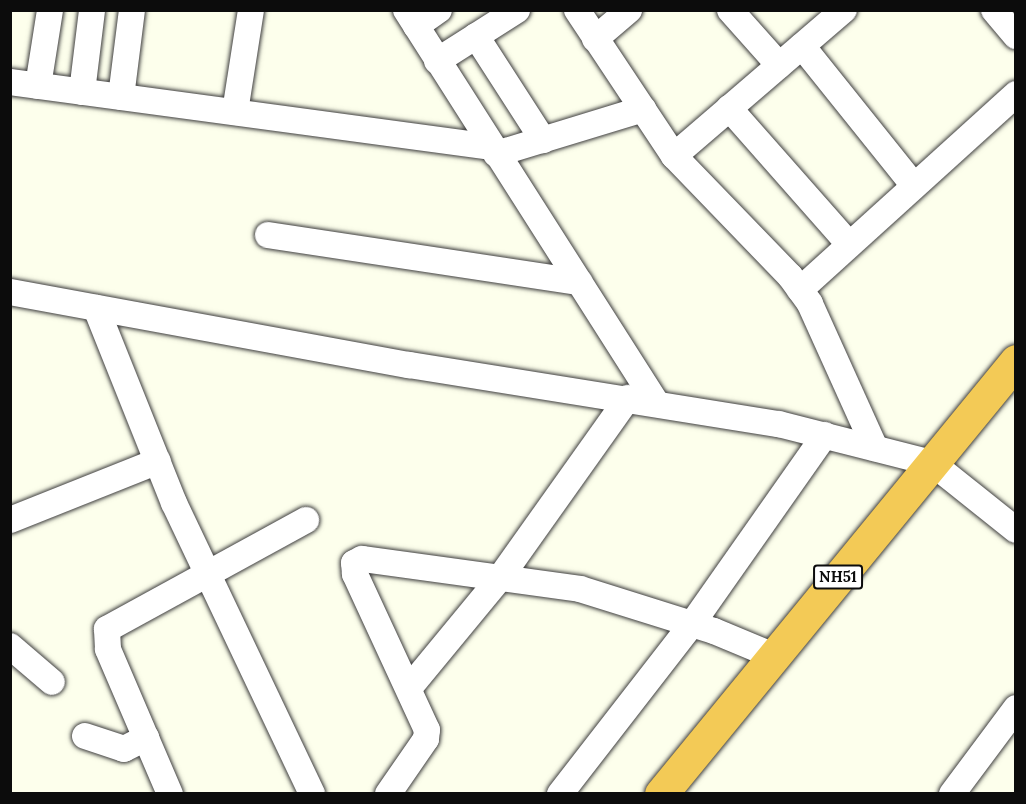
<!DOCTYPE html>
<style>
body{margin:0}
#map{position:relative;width:1026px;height:804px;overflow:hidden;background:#fdffec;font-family:Lora,serif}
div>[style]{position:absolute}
.roads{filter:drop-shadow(0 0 2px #3f3f3f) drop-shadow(0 0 2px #3f3f3f)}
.minor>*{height:26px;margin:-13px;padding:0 13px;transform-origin:13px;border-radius:13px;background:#fff}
.highway>*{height:33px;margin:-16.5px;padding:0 16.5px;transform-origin:16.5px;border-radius:16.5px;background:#f3ca56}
span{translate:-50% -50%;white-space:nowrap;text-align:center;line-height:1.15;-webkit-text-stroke:6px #fff;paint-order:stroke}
.shield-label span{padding:2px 4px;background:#fff;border:2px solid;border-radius:4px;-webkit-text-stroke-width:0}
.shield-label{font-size:15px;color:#0c0c0c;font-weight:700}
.frame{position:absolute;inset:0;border:12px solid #0c0c0c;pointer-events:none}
</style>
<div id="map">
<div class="roads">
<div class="minor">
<i style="left:406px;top:10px;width:466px;rotate:57.5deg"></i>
<i style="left:577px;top:10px;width:175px;rotate:56.4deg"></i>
<i style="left:674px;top:156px;width:167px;rotate:46deg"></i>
<i style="left:790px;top:276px;width:34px;rotate:54deg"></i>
<i style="left:810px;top:304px;width:158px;rotate:65.7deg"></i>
<i style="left:730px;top:10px;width:74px;rotate:48.3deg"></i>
<i style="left:994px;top:10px;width:34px;rotate:50deg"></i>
<i style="left:416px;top:26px;width:28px;rotate:-35deg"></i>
<i style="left:476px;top:36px;width:124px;rotate:57.2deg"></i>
<i style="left:595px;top:39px;width:45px;rotate:-40.5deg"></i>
<i style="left:802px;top:46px;width:179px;rotate:51.3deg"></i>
<i style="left:437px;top:61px;width:95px;rotate:-32.5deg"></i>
<i style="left:10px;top:82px;width:485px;rotate:7.7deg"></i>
<i style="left:38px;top:86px;width:77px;rotate:-81deg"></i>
<i style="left:82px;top:92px;width:83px;rotate:-83deg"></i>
<i style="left:121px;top:97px;width:88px;rotate:-82.8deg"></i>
<i style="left:729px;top:108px;width:181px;rotate:48.6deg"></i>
<i style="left:235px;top:112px;width:103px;rotate:-81.1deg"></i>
<i style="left:496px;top:154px;width:154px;rotate:-17deg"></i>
<i style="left:674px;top:156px;width:224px;rotate:-40.7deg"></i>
<i style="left:268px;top:235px;width:315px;rotate:8.6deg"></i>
<i style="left:800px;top:290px;width:292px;rotate:-42.2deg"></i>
<i style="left:10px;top:292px;width:406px;rotate:10.4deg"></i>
<i style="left:409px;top:365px;width:375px;rotate:9.1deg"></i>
<i style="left:779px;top:424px;width:158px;rotate:14.3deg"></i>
<i style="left:932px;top:463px;width:107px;rotate:38.6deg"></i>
<i style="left:96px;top:308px;width:210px;rotate:68.2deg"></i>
<i style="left:174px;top:503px;width:322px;rotate:64.6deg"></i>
<i style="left:10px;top:520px;width:159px;rotate:-21.7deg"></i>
<i style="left:10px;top:646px;width:55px;rotate:40.6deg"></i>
<i style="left:410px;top:687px;width:141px;rotate:-50.5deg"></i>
<i style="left:500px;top:578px;width:221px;rotate:-54.6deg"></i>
<i style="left:85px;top:736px;width:41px;rotate:18.4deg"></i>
<i style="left:124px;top:749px;width:25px;rotate:-27deg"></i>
<i style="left:170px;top:794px;width:158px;rotate:-113.2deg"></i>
<i style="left:108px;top:649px;width:20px;rotate:-93deg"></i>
<i style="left:107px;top:629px;width:227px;rotate:-28.7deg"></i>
<i style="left:388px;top:794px;width:67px;rotate:-55.4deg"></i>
<i style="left:426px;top:739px;width:9px;rotate:-84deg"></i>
<i style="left:427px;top:730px;width:172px;rotate:-114.8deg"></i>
<i style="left:355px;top:574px;width:11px;rotate:-95deg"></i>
<i style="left:354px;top:563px;width:9px;rotate:-27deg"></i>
<i style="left:362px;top:559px;width:220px;rotate:7.8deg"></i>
<i style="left:580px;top:589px;width:140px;rotate:17.4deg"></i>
<i style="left:714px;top:631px;width:65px;rotate:22.6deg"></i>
<i style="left:560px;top:794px;width:215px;rotate:-52.2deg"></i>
<i style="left:692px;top:624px;width:231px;rotate:-54.9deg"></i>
<i style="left:952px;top:794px;width:107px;rotate:-53.3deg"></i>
</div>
<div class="highway">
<i style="left:661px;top:794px;width:560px;rotate:-50.65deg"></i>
</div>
</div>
<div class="shield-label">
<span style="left:838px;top:577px">NH51</span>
</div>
<div class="frame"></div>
</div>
